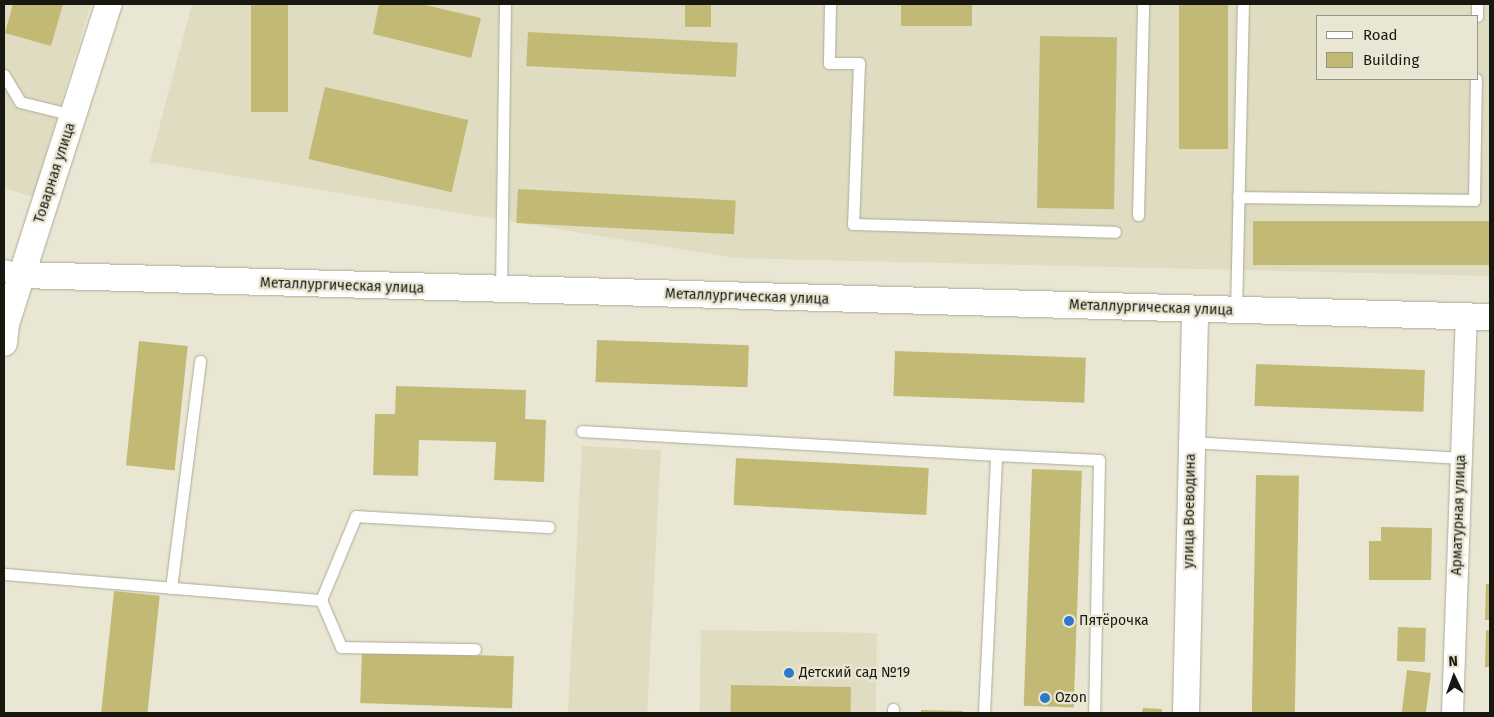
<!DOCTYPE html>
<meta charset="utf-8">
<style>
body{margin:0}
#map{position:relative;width:1494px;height:717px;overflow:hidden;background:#e9e7d3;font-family:"Fira Sans",sans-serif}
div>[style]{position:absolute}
.built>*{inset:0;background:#dfdcc1;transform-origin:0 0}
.building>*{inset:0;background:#c2ba74;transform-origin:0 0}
.roads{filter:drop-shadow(0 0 1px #acaa97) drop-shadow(0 0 1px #acaa97)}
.service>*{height:11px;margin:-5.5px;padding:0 5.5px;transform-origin:5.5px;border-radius:5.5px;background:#fff}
.minor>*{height:21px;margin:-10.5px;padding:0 10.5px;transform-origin:10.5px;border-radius:10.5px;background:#fff}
.tertiary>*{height:26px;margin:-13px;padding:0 13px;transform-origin:13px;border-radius:13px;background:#fff}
.dots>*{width:14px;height:14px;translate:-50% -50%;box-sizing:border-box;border:2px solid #e9e7d3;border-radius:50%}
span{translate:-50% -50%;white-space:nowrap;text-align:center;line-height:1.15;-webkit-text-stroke:4.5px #e9e7d3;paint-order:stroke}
.street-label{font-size:14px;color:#181710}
.poi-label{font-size:14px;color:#181710}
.left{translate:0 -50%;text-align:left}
.frame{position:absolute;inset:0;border:5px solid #181710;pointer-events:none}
.legend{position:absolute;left:1316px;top:15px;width:162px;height:65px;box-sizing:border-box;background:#e9e7d3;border:1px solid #959485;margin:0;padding:6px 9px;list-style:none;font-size:15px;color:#181710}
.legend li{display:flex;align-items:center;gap:10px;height:25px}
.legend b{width:25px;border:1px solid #959485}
.north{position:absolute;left:1429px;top:652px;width:50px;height:50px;-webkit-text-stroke:4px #e9e7d3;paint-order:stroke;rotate:357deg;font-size:14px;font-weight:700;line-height:20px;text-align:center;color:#181710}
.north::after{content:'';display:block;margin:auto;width:18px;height:22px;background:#181710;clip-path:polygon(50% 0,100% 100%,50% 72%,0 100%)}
</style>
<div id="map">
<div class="built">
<i style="clip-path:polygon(4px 4px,91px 4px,33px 197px,4px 188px)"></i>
<i style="clip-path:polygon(evenodd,192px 4px,1490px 4px,1490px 276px,734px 258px,150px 162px,192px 4px,1318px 16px,1478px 16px,1478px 79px,1318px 79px,1318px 16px)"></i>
<i style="left:582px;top:446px;width:79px;height:267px;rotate:3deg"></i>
<i style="left:701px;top:630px;width:176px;height:83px;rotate:1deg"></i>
</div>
<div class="building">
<i style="clip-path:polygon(13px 4px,63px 4px,51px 46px,5px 33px)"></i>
<i style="left:251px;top:4px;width:37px;height:108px"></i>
<i style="clip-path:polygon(379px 4px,421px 4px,481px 18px,471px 58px,373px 34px)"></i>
<i style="left:685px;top:4px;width:26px;height:23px"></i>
<i style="left:901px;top:4px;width:71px;height:22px"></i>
<i style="left:1179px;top:4px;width:49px;height:145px"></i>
<i style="left:528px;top:32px;width:210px;height:34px;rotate:3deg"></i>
<i style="left:1040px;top:36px;width:77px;height:172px;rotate:1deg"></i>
<i style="left:325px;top:87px;width:147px;height:74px;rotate:13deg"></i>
<i style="left:518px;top:189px;width:218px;height:34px;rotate:3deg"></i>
<i style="left:1253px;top:221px;width:237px;height:44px"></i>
<i style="left:597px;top:340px;width:152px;height:42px;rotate:2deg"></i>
<i style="left:139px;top:341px;width:49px;height:125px;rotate:6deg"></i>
<i style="left:895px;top:351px;width:191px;height:45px;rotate:2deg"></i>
<i style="left:1256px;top:364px;width:169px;height:42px;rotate:2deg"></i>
<i style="clip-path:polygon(396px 386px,526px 390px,525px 419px,546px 420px,544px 482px,494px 480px,496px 442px,419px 440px,418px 476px,373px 475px,375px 414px,395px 414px)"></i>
<i style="left:736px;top:458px;width:193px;height:47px;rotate:3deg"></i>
<i style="left:1032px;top:469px;width:50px;height:237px;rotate:2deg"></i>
<i style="left:1256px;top:475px;width:43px;height:238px;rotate:1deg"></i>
<i style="clip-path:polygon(1381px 527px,1432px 528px,1431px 580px,1369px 580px,1369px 541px,1381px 541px)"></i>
<i style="clip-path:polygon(1486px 584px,1490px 584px,1490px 620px,1485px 620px)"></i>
<i style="left:114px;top:591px;width:46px;height:122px;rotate:6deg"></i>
<i style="left:1398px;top:627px;width:28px;height:34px;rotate:2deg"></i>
<i style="clip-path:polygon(1486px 630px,1490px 631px,1490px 667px,1485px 667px)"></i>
<i style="left:362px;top:651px;width:152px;height:52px;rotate:2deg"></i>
<i style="left:1407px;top:670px;width:24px;height:43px;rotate:7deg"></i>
<i style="left:731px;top:685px;width:120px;height:28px;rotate:1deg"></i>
<i style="clip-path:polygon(1143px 708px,1162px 709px,1162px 713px,1142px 713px)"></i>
<i style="clip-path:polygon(921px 710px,963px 711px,963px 713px,921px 713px)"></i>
</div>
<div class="roads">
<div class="service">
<i style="left:830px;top:4px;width:59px;rotate:91deg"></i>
<i style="left:829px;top:63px;width:30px"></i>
<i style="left:859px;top:63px;width:161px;rotate:92.1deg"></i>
<i style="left:853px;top:224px;width:262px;rotate:1.7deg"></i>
<i style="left:1477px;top:16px;width:12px;rotate:-90deg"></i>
<i style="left:4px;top:75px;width:31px;rotate:59deg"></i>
<i style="left:20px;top:102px;width:55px;rotate:13.8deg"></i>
<i style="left:1238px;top:197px;width:236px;rotate:0.7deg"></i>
<i style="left:1474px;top:200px;width:121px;rotate:-89.1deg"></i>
<i style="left:1138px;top:215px;width:211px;rotate:-88.6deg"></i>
<i style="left:501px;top:289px;width:285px;rotate:-89.2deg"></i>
<i style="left:1236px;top:311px;width:307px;rotate:-88.7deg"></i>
<i style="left:582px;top:431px;width:415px;rotate:3.3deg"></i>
<i style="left:1192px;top:442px;width:269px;rotate:3.4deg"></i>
<i style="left:4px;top:574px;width:318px;rotate:4.7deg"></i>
<i style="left:321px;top:600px;width:91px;rotate:-67.4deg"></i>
<i style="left:356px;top:516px;width:193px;rotate:3.3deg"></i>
<i style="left:171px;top:588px;width:229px;rotate:-82.7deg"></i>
<i style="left:321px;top:600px;width:51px;rotate:66.9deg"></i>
<i style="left:341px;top:647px;width:134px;rotate:0.9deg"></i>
<i style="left:893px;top:713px;width:4px;rotate:-90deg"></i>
<i style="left:984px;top:713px;width:258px;rotate:-87.3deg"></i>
<i style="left:996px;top:455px;width:103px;rotate:2.8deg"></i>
<i style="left:1099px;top:460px;width:253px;rotate:91.1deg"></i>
</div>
<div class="minor">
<i style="left:4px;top:270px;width:19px;rotate:16deg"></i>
<i style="left:1452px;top:713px;width:397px;rotate:-88deg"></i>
</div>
<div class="tertiary">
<i style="left:22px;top:275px;width:1469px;rotate:1.64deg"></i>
<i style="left:4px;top:343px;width:19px;rotate:-84deg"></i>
<i style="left:6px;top:324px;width:336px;rotate:-72.2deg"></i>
<i style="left:1186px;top:713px;width:403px;rotate:-88.7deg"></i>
</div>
</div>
<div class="dots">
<i style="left:1069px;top:621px;background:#2c79c9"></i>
<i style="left:789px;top:673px;background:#2c79c9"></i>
<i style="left:1045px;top:698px;background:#2c79c9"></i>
</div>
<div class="street-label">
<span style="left:55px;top:173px;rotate:-72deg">Товарная улица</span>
<span style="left:342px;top:286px;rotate:2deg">Металлургическая улица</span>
<span style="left:747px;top:297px;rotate:2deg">Металлургическая улица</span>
<span style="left:1151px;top:308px;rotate:2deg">Металлургическая улица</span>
<span style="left:1190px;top:511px;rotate:-89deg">улица Воеводина</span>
<span style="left:1459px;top:515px;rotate:-88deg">Арматурная улица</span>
</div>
<div class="poi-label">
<span class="left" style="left:1079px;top:621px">Пятёрочка</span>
<span class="left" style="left:799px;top:673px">Детский сад №19</span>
<span class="left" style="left:1055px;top:698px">Ozon</span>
</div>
<div class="frame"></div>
<ul class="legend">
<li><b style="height:6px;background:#fff"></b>Road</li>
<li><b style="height:14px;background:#c2ba74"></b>Building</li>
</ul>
<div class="north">N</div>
</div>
